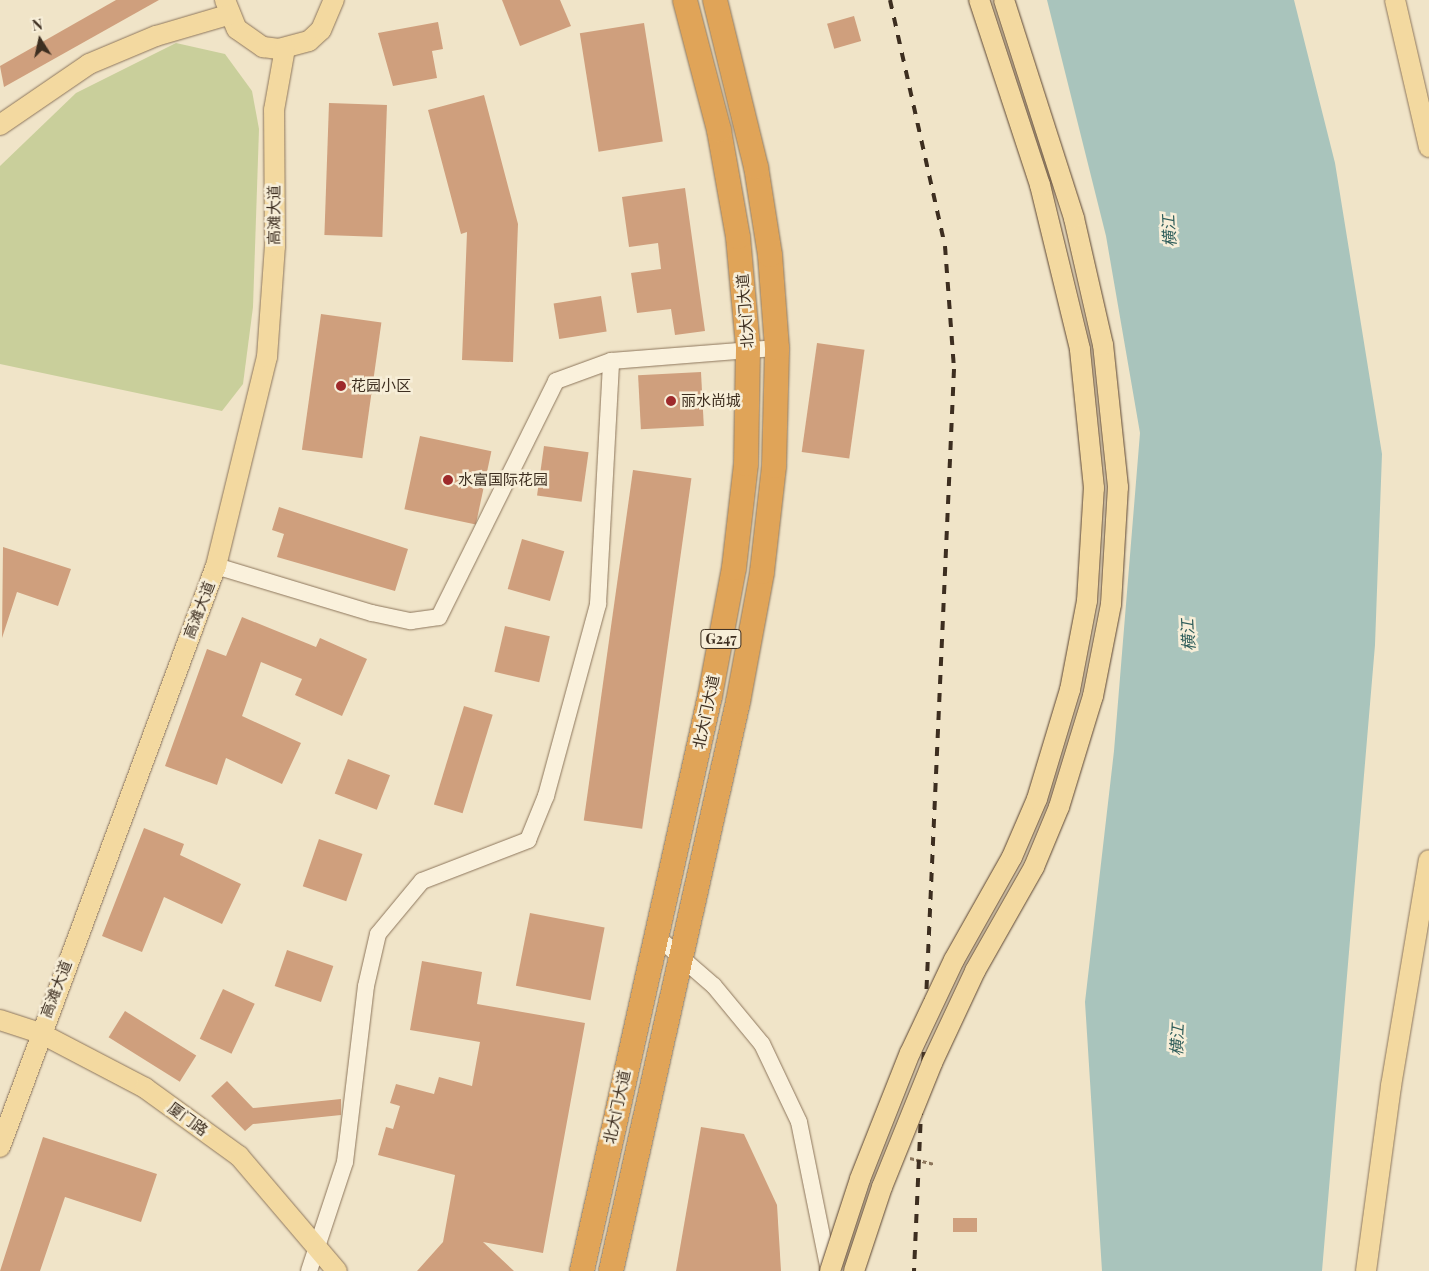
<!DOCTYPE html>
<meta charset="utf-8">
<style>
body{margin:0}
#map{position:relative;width:1429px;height:1271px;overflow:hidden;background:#f0e4c8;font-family:"Playfair Display","Noto Sans SC",serif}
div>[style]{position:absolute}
.green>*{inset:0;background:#c9cf9b}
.water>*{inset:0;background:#a9c4bc}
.building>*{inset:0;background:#cf9f7d;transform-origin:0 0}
.path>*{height:2.5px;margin-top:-1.25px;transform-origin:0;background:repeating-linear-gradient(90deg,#8d765c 0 4px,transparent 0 6.5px)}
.roads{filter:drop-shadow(0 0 1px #8d765c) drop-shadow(0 0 1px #8d765c)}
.minor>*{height:16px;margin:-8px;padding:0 8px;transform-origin:8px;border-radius:8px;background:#faf1dc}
.major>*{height:20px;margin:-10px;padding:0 10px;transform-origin:10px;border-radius:10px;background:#f3d9a0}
.highway>*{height:24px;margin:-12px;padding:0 12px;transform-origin:12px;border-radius:12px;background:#e0a458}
.rail>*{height:4px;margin-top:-2px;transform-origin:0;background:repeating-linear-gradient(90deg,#3d2e20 0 9px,transparent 0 18px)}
.bridges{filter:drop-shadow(0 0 1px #5b4430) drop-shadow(0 0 1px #5b4430)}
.major-bridge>*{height:20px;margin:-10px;padding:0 10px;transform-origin:10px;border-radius:10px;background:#f3d9a0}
.dots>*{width:14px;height:14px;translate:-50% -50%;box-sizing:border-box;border:2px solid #f7eed8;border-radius:50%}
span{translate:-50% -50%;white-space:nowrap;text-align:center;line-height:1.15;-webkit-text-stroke:5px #f7eed8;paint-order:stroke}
.shield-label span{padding:1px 4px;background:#f7eed8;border:1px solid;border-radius:4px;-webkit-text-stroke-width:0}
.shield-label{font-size:14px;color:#3d2e20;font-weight:700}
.street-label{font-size:15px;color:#3d2e20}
.poi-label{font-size:15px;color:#3d2e20}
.left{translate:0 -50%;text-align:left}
.water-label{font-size:16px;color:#2f5d5a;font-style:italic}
.north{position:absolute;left:15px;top:15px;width:50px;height:50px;-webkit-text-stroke:4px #f7eed8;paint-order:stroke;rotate:350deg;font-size:14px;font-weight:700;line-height:20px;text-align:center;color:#3d2e20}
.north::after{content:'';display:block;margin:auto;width:18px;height:22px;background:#3d2e20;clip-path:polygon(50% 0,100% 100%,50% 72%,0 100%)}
</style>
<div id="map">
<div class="green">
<i style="clip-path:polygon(176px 43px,225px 54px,252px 91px,259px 129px,253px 307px,243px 384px,222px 411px,0 364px,0 166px,76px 93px)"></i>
</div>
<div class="water">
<i style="clip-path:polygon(1047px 0,1294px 0,1335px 163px,1382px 454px,1375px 645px,1322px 1271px,1102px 1271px,1085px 1002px,1114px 751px,1140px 433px,1106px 236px)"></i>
</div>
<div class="building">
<i style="clip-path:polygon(116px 0,159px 0,4px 87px,0 66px)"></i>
<i style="clip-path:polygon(502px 0,560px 0,571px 26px,520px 46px)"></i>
<i style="left:854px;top:16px;width:26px;height:28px;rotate:74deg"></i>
<i style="clip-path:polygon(438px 22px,443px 49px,432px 51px,437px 78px,393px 86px,378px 33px)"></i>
<i style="left:644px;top:23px;width:120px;height:65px;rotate:81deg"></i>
<i style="clip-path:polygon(484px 95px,518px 224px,513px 362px,462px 360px,467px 232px,461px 234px,428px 110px)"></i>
<i style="left:329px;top:103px;width:58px;height:132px;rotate:2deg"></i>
<i style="clip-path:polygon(685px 188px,705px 331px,675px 335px,671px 309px,637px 313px,631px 273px,661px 269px,658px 243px,629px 247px,622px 197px)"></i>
<i style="left:601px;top:296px;width:36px;height:48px;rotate:81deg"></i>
<i style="left:321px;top:314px;width:61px;height:137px;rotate:8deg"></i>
<i style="left:817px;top:343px;width:48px;height:110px;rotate:8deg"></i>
<i style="left:701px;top:372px;width:54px;height:63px;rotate:87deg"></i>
<i style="left:420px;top:436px;width:73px;height:75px;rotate:12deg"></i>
<i style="left:544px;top:446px;width:45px;height:50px;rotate:8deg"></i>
<i style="left:633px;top:470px;width:59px;height:354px;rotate:8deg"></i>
<i style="clip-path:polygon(279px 507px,408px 549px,395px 591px,277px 557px,284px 534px,272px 530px)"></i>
<i style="left:522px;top:539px;width:44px;height:52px;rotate:16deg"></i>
<i style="clip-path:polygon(3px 547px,71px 569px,58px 606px,17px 592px,2px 638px)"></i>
<i style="clip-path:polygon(242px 617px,316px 647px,320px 638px,367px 659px,342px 716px,295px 695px,302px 679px,261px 662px,242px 716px,301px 743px,282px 784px,226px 758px,217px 785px,165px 766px,207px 649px,226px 656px)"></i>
<i style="left:505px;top:626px;width:46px;height:47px;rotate:13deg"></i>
<i style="left:464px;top:706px;width:30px;height:103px;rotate:17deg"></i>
<i style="left:348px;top:759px;width:45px;height:37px;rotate:21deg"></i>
<i style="clip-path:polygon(144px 828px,184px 844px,180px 855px,241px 884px,222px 924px,164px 897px,142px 952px,102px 936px)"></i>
<i style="left:319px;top:839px;width:46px;height:50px;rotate:19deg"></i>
<i style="left:530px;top:913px;width:76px;height:74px;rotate:11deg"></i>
<i style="left:287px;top:950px;width:49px;height:38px;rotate:19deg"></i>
<i style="clip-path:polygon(422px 961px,482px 972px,477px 1004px,585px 1023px,543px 1253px,483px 1242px,514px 1271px,417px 1271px,443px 1242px,455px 1175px,378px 1155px,386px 1127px,393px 1129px,400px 1106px,390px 1103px,396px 1084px,434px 1094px,439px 1077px,472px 1086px,480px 1042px,410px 1030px)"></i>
<i style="left:223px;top:989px;width:35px;height:55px;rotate:25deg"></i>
<i style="left:125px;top:1011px;width:84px;height:31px;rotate:32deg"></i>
<i style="clip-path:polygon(227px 1081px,253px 1108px,341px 1099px,341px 1115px,253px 1124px,245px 1131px,211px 1096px)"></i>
<i style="clip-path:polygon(701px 1127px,744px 1134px,777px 1205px,781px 1271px,676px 1271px)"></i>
<i style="clip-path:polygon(43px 1137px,157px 1174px,141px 1222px,65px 1197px,40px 1271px,0 1271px)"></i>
<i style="left:977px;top:1218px;width:14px;height:24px;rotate:90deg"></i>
</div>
<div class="path">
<i style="left:910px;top:1158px;width:25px;rotate:14deg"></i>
</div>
<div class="roads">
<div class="minor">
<i style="left:216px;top:566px;width:163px;rotate:16.8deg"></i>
<i style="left:372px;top:613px;width:40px;rotate:12deg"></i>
<i style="left:411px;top:621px;width:28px;rotate:-8deg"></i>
<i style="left:439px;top:617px;width:263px;rotate:-63.6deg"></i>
<i style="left:556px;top:381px;width:59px;rotate:-20deg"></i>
<i style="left:611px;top:361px;width:167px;rotate:-4.5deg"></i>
<i style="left:654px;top:934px;width:79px;rotate:40.9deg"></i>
<i style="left:714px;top:986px;width:75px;rotate:50.4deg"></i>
<i style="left:762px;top:1044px;width:86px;rotate:64.6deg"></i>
<i style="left:799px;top:1122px;width:152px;rotate:78.6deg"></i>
<i style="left:309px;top:1271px;width:115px;rotate:-71.7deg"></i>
<i style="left:345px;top:1162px;width:177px;rotate:-83.2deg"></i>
<i style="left:366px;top:986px;width:53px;rotate:-77deg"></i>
<i style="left:378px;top:934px;width:69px;rotate:-50.3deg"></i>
<i style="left:422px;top:881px;width:114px;rotate:-21.1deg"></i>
<i style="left:528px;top:840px;width:48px;rotate:-67.8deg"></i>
<i style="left:546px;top:796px;width:199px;rotate:-74.8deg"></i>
<i style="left:598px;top:604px;width:243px;rotate:-86.9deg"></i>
</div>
<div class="major">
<i style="left:225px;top:0;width:31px;rotate:68deg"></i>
<i style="left:237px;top:29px;width:32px;rotate:35deg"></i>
<i style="left:263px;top:47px;width:16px;rotate:7deg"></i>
<i style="left:279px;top:49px;width:31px;rotate:-15deg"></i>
<i style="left:309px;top:41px;width:16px;rotate:-43deg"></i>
<i style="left:321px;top:30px;width:33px;rotate:-67deg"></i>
<i style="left:1395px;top:0;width:151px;rotate:77deg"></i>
<i style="left:0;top:125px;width:108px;rotate:-34.4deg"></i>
<i style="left:89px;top:64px;width:73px;rotate:-22.7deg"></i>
<i style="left:156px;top:36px;width:75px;rotate:-16.3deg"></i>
<i style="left:0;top:1020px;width:42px;rotate:18deg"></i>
<i style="left:40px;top:1033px;width:119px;rotate:27.6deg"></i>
<i style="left:145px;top:1088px;width:116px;rotate:35.9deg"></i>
<i style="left:239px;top:1156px;width:151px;rotate:49.6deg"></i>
<i style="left:0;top:1147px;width:620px;rotate:-69.61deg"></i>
<i style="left:216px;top:566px;width:215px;rotate:-76.3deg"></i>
<i style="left:267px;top:357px;width:111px;rotate:-85.9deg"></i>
<i style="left:275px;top:246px;width:136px;rotate:-90.4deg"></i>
<i style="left:274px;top:110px;width:63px;rotate:-79.9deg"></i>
<i style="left:1366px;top:1271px;width:187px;rotate:-82.3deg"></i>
<i style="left:1391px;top:1086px;width:229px;rotate:-80.5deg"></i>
</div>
<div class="highway">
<i style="left:582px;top:1271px;width:589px;rotate:-77.45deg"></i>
<i style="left:710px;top:696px;width:130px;rotate:-79.4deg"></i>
<i style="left:734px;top:568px;width:105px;rotate:-83.4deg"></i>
<i style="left:746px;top:464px;width:117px;rotate:-89deg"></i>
<i style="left:748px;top:347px;width:110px;rotate:-95.2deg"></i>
<i style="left:738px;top:237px;width:109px;rotate:-100.1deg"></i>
<i style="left:719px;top:130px;width:134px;rotate:-104.7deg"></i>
<i style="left:611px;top:1271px;width:583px;rotate:-77.42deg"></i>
<i style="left:738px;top:702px;width:132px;rotate:-79.5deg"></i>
<i style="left:762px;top:572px;width:107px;rotate:-83.5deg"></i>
<i style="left:774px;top:466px;width:118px;rotate:-88.5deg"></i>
<i style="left:777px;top:348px;width:93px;rotate:-94.3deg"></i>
<i style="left:770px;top:255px;width:89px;rotate:-99deg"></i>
<i style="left:756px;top:167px;width:172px;rotate:-103.8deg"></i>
</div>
</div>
<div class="rail">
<i style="left:890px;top:0;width:252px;rotate:77.4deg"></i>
<i style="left:945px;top:246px;width:123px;rotate:85.8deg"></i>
<i style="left:954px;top:369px;width:903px;rotate:92.54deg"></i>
</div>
<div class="bridges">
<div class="major-bridge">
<i style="left:830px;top:1271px;width:97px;rotate:-71.9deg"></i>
<i style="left:860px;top:1179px;width:136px;rotate:-68.4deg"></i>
<i style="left:910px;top:1053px;width:103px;rotate:-64.7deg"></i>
<i style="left:954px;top:960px;width:118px;rotate:-60.6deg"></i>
<i style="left:1012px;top:857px;width:63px;rotate:-66.7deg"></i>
<i style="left:1037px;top:799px;width:114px;rotate:-73.2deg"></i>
<i style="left:1070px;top:690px;width:91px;rotate:-79.2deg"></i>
<i style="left:1087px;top:601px;width:113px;rotate:-86.5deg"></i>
<i style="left:1094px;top:488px;width:140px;rotate:-95.8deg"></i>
<i style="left:1080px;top:349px;width:169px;rotate:-103.7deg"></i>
<i style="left:1040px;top:185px;width:195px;rotate:-108.2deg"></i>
<i style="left:854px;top:1271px;width:89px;rotate:-71.6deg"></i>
<i style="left:882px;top:1187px;width:134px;rotate:-68deg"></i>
<i style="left:932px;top:1063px;width:102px;rotate:-64.9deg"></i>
<i style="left:975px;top:971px;width:120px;rotate:-60.4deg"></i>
<i style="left:1034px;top:867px;width:65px;rotate:-67.4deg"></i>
<i style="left:1059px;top:807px;width:116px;rotate:-73deg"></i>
<i style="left:1093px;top:696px;width:94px;rotate:-78.9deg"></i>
<i style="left:1111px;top:604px;width:117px;rotate:-86.6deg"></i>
<i style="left:1118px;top:487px;width:143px;rotate:-96deg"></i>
<i style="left:1103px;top:345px;width:130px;rotate:-102.9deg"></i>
<i style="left:1074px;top:218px;width:229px;rotate:-107.8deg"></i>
</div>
</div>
<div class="dots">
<i style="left:341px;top:386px;background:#9e2a2b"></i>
<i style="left:671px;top:401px;background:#9e2a2b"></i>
<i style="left:448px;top:480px;background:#9e2a2b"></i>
</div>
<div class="shield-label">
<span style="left:721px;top:639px">G247</span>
</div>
<div class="street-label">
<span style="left:274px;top:215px;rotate:-90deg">高滩大道</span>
<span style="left:745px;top:311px;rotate:-94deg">北大门大道</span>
<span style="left:199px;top:610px;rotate:-69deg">高滩大道</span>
<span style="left:706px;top:712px;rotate:-78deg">北大门大道</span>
<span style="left:56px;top:989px;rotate:-69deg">高滩大道</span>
<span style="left:617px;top:1107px;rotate:-78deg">北大门大道</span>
<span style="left:188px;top:1119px;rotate:36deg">厦门路</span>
</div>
<div class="poi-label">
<span class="left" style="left:351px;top:386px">花园小区</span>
<span class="left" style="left:681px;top:401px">丽水尚城</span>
<span class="left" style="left:458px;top:480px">水富国际花园</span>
</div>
<div class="water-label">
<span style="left:1169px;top:231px;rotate:-93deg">横江</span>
<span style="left:1188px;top:635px;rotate:-93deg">横江</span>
<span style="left:1177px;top:1040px;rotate:-87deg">横江</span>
</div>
<div class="north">N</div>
</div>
